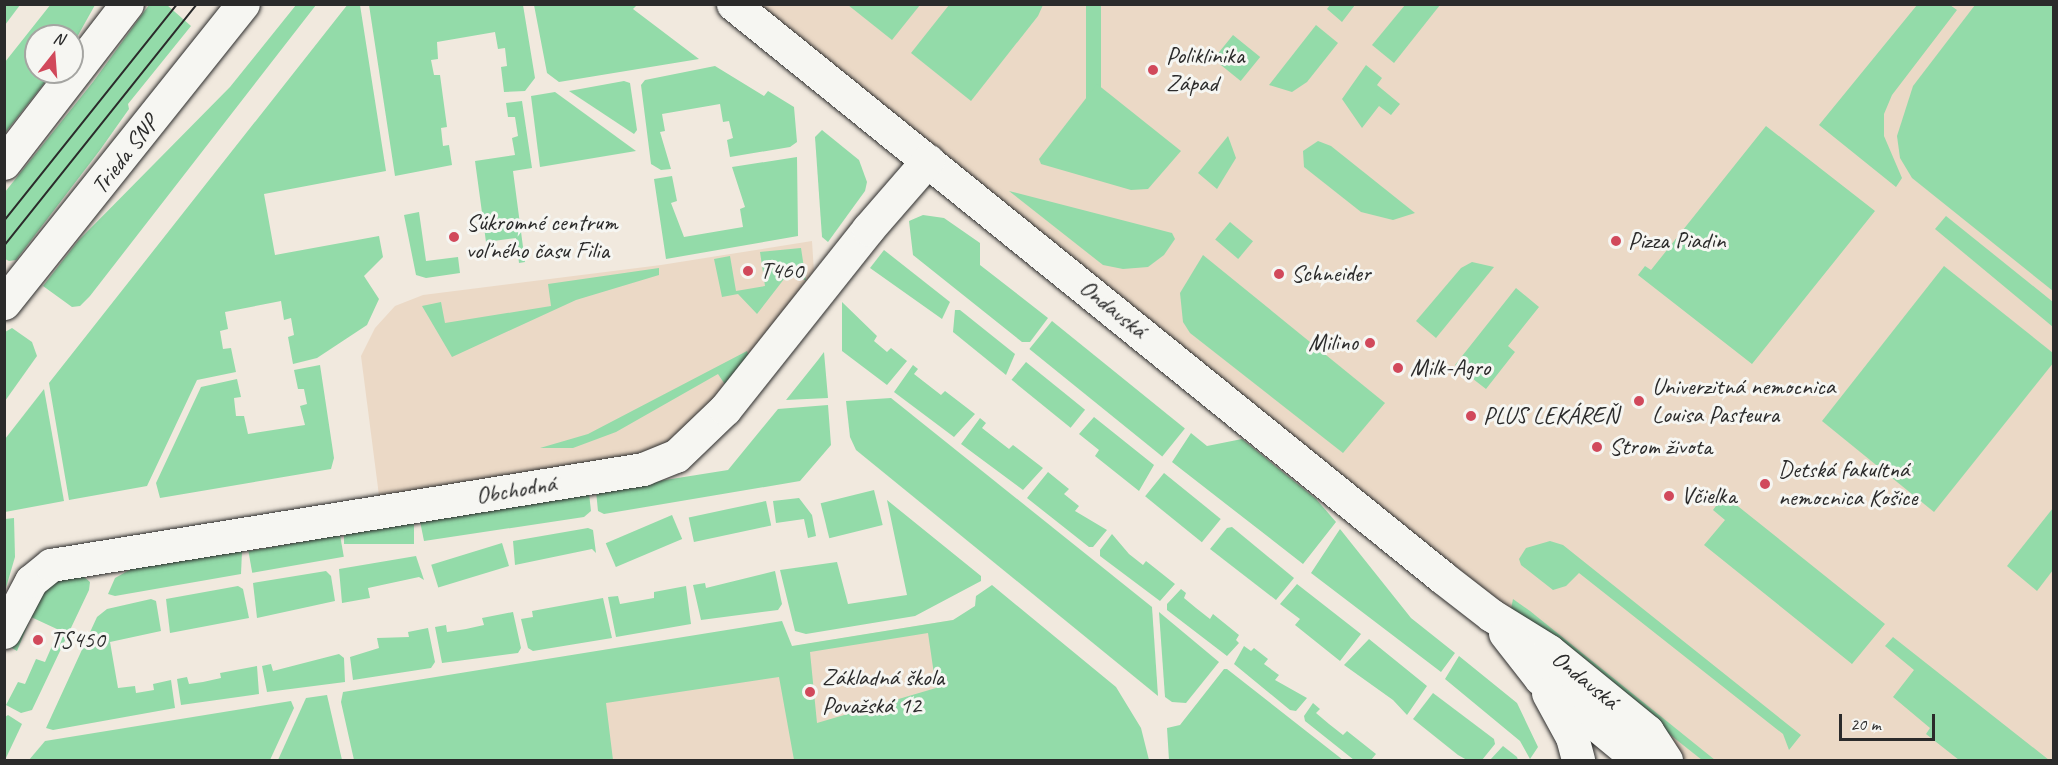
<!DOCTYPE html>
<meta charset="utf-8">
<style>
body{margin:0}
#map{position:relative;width:2058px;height:765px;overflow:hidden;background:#f1e9de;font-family:Caveat,sans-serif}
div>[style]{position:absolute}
.built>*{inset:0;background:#ebd9c6}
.green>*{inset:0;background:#93dba9;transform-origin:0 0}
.roads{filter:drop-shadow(0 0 2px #2b2b2b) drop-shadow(0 0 2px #2b2b2b)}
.minor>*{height:33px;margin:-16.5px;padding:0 16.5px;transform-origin:16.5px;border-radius:16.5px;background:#f6f6f2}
.tram>*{height:1.5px;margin:-0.75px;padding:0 0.75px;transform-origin:0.75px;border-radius:0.75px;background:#2b2b2b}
.dots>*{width:16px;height:16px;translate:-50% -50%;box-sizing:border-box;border:3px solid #f6f6f2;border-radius:50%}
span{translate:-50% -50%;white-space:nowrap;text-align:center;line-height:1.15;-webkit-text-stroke:6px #f6f6f2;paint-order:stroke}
.poi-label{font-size:24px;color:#2b2b2b}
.left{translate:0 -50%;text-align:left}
.right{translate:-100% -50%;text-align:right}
.street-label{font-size:24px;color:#2b2b2b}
.frame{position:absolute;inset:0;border:6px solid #2b2b2b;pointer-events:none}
.north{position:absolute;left:24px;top:24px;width:60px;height:60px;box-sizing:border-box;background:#f6f6f2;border:2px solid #a5a5a2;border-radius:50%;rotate:17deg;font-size:16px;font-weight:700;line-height:24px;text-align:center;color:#2b2b2b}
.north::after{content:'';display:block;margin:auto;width:21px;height:27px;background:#d1495b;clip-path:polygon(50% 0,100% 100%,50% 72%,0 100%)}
.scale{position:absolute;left:1839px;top:714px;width:96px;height:27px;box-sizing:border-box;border:3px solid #2b2b2b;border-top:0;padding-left:8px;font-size:18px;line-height:21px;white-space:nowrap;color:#2b2b2b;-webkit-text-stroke:4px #f6f6f2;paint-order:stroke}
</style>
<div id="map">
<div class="built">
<i style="clip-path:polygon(733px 5px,2053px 5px,2053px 760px,1666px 760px)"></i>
<i style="clip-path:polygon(812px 241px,814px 272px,676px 456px,381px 511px,361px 356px,375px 328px,395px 306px,423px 295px,661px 265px)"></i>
<i style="clip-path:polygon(953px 620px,1123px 760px,445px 760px,475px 698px)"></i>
</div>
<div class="green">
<i style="clip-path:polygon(5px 4px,20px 5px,5px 25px,4px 5px)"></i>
<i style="clip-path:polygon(51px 4px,95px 5px,72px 46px,72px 36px,36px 36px,36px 72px,53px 72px,5px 133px,5px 62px)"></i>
<i style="clip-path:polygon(348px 4px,360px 5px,386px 171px,264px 194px,275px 255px,379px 236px,383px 257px,364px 276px,379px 299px,367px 325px,317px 358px,293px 364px,288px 337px,294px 335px,291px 318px,284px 320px,281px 301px,225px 312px,228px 329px,220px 331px,223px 349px,231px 348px,236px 372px,197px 380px,147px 486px,69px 500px,49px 383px)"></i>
<i style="clip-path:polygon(149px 5px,167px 5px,191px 26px,128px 104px,129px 109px,100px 150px,16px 260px,9px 261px,5px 259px,5px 192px,93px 82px)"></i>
<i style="clip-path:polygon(296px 5px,316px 5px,90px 296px,80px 306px,72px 307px,43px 286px,78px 241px,230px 87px)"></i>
<i style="clip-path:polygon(369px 5px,523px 5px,535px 78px,525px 91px,504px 92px,501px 67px,507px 66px,505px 48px,498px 49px,495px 32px,437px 42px,438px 59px,431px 60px,434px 75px,440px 75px,447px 127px,441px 128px,443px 146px,449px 145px,452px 165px,395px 176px)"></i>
<i style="clip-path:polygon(534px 5px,637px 5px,633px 9px,699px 59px,559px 82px,547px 73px)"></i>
<i style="clip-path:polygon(848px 5px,920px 5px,892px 40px)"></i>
<i style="clip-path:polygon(949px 5px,1043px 5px,1038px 16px,971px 101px,911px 53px)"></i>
<i style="left:1086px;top:5px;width:15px;height:141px"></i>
<i style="clip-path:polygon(1330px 5px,1330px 4px,1355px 5px,1342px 22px,1327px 9px)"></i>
<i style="clip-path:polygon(1405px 5px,1440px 5px,1394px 63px,1372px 45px)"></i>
<i style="clip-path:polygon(1917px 5px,1950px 5px,1957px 10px,1892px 95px,1884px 114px,1884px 136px,1902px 178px,1896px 187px,1819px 125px)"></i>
<i style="clip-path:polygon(1975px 5px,2053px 5px,2053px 291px,1912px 178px,1900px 158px,1897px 136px,1913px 86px)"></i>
<i style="clip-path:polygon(1316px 25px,1338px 43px,1307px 82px,1292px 92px,1269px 85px)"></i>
<i style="left:1233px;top:35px;width:35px;height:31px;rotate:39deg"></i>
<i style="clip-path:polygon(1366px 65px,1382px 78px,1377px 85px,1400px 104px,1391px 115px,1379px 106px,1362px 128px,1342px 99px)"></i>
<i style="clip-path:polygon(715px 66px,764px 96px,768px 91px,794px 107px,797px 142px,790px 147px,730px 157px,727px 140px,733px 138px,729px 121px,723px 122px,720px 104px,662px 114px,665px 131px,660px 132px,671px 169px,661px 170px,651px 164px,641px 85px,645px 80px)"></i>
<i style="clip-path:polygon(624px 81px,630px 83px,637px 130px,634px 134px,569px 91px)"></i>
<i style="clip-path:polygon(1097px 84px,1181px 151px,1148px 189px,1131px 190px,1041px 164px,1039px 159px)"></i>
<i style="clip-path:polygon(555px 92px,636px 151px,540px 167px,531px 96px)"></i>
<i style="clip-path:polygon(522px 101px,532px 168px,513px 171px,525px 262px,519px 263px,516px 238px,486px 242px,475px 161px,515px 155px,512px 138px,518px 136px,515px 117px,508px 117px,506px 103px)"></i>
<i style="clip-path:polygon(1766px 126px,1875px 211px,1752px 364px,1638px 275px,1645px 266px,1651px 270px)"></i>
<i style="clip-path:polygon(822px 130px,859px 160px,867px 182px,865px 191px,828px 242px,822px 237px,815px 137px)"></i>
<i style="clip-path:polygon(1228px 136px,1236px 158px,1217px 189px,1198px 173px)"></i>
<i style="clip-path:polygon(1318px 141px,1331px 146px,1415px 213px,1393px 220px,1361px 212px,1304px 167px,1303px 151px)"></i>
<i style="clip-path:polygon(797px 157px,798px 236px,666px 259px,654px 179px,672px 176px,677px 201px,671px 203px,684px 237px,743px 227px,740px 209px,745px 207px,732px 167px)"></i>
<i style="clip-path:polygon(1009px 191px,1172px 233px,1175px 239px,1164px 255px,1148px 267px,1123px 269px,1103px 265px)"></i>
<i style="clip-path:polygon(419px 212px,426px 261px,458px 257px,460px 273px,426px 278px,416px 275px,404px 215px)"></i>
<i style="clip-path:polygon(923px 215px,944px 218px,980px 243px,980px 265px,1048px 318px,1030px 342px,1022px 342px,913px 255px,909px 221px)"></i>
<i style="clip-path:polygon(1946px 216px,2053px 302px,2053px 327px,1935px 229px)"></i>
<i style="left:1230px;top:222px;width:30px;height:23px;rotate:40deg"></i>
<i style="clip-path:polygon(801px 248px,806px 281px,791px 270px,757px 314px,738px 294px,722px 297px,714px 259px,730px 256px,736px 291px,765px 286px,760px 252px)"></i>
<i style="clip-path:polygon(884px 250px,950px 302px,942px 319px,870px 268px)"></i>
<i style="clip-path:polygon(1203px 255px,1385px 403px,1343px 453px,1190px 333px,1183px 322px,1180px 293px)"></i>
<i style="clip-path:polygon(1472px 262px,1494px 267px,1436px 338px,1416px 321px,1461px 268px)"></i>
<i style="clip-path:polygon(1944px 266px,2053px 353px,2054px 362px,1934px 512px,1822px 421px)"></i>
<i style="clip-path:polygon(659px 268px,659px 275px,576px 300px,452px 357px,422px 306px,441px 302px,445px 323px,551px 306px,548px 284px)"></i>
<i style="clip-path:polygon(1516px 288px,1539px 307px,1508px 346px,1515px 352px,1486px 389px,1455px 365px)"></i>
<i style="clip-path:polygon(842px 302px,877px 336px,874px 341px,887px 352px,891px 348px,907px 361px,887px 385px,842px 351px)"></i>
<i style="clip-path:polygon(955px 310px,960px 310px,1015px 354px,1006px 375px,953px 332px)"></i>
<i style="left:1052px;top:321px;width:171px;height:36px;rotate:39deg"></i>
<i style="clip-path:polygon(12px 328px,32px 342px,37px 356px,5px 401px,5px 332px)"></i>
<i style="clip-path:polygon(747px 351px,750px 360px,726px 386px,718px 374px,616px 432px,573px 448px,540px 448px,588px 434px)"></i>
<i style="clip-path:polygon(824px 352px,828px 398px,786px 400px,818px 360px)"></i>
<i style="left:1026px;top:362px;width:76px;height:23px;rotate:39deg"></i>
<i style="clip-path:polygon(320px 365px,334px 458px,331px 469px,160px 498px,156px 483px,201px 387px,237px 379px,241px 397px,234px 398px,236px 416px,244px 416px,248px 434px,305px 425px,300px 406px,307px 404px,304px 389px,298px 389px,294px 370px)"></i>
<i style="clip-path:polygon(913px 365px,918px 369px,914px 374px,941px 395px,945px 391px,975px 414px,954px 437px,894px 392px)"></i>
<i style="clip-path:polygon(44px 389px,64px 501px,5px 512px,5px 439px)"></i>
<i style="clip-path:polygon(891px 398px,1152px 607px,1158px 696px,856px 450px,850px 437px,846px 401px)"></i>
<i style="clip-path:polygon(828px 405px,831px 445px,800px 481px,604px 514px,598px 511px,596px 491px,728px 470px,778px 409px)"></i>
<i style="clip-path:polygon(1094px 417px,1154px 465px,1139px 491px,1095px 456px,1099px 450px,1079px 434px)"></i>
<i style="clip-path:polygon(980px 418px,986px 423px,982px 428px,1009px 449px,1013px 445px,1043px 468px,1023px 490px,961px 444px)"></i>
<i style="clip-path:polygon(1191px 433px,1207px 446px,1242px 439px,1316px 499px,1336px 522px,1303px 564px,1172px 462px)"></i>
<i style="clip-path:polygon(1048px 472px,1069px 489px,1064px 494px,1079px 506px,1075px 511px,1107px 530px,1093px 547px,1089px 547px,1027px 498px)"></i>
<i style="left:1164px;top:473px;width:73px;height:30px;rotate:39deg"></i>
<i style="left:874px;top:490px;width:36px;height:55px;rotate:76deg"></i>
<i style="clip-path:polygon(589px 493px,591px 511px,584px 517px,424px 541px,420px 521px)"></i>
<i style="clip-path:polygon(1724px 495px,1885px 624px,1852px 664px,1704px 545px,1725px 520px,1713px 510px)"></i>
<i style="clip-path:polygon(799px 498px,812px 515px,816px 536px,808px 538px,804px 519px,776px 523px,773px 501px)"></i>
<i style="clip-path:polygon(887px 500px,981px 576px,981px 581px,915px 616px,806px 634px,795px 631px,780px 570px,837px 562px,848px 604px,907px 595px)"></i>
<i style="left:766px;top:501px;width:25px;height:79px;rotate:78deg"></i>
<i style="clip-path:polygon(2053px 508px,2053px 570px,2037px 591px,2007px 566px)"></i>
<i style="left:672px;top:515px;width:26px;height:72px;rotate:67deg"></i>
<i style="clip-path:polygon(14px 518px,15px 557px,5px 591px,5px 519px)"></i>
<i style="left:414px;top:522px;width:22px;height:70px;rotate:90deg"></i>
<i style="clip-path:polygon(1232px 527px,1294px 578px,1276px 600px,1210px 549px,1227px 528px)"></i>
<i style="clip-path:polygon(588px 528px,593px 530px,596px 553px,592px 549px,515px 565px,513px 541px)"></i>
<i style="clip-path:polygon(1340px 529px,1411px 618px,1455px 653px,1441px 672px,1311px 573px)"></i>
<i style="clip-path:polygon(1112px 534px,1129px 554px,1143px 565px,1146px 561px,1175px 584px,1160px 601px,1100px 556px,1100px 550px)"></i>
<i style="left:340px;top:535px;width:22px;height:93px;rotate:80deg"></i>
<i style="clip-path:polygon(1550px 541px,1563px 545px,1801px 735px,1789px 750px,1783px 734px,1579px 573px,1566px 586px,1553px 590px,1521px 565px,1519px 559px,1526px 548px)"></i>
<i style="left:502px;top:543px;width:24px;height:74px;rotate:73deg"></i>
<i style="clip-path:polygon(242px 551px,241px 574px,115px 596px,108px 594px,115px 578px,133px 568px)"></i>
<i style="clip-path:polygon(416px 556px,424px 580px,419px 577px,368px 588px,370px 598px,342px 603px,339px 569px)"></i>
<i style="clip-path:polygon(326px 571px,331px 576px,335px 601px,257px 618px,253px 583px)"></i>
<i style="clip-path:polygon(775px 571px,782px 604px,778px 610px,701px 620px,693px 585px,705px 583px,706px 588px)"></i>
<i style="clip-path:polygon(83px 576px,90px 582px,89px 590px,32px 710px,21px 713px,6px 705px,18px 682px,25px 684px,36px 659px,45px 662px,59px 630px,31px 617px,17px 651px,8px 646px,43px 588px,60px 579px)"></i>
<i style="clip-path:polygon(1297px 584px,1361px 634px,1340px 661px,1295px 625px,1300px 619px,1280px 604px)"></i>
<i style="clip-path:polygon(evenodd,992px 585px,1116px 687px,1141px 728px,1149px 760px,794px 760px,779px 677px,606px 703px,613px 760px,354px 760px,341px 702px,343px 692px,782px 621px,792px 646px,953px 620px,975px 606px,976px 596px,992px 585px,928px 633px,936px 688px,817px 723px,810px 652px,928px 633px)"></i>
<i style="clip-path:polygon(238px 586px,243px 589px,249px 618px,170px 633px,166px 599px)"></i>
<i style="clip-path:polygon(686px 586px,691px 624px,616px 637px,608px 597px,618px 596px,620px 604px,654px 598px,654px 592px)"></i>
<i style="clip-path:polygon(1181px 589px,1186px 593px,1184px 598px,1196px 608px,1210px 619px,1213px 614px,1239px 635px,1236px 640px,1239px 643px,1227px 656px,1167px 610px,1167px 604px)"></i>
<i style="clip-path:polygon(603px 598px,612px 638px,533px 651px,528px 648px,521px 619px,533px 617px,532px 611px)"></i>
<i style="clip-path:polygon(151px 599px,156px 601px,161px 631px,110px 642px,118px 688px,135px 686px,136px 693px,154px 690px,153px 684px,171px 680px,175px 708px,53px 730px,46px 728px,97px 617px,107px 609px)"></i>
<i style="clip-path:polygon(1513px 599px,1530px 611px,1715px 760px,1702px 760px,1511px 609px)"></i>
<i style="clip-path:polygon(513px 612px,521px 648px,518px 653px,442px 663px,435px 627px,446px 625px,447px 632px,466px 629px,484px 625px,482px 618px)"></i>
<i style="clip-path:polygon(1159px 612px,1219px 662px,1186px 703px,1172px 702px,1165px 697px)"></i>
<i style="clip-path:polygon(428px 628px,435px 662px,431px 668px,353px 680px,350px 657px,379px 648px,377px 638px,409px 637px,408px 632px)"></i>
<i style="clip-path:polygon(1893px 637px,2049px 760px,1959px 760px,1926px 734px,1930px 728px,1893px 697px,1914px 670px,1885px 646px)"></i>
<i style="clip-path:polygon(1369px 639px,1427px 686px,1407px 715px,1393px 700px,1344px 665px)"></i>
<i style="clip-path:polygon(1244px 646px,1251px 651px,1254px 648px,1268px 659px,1264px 664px,1279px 675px,1275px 680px,1307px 698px,1296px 711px,1290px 710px,1234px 664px)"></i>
<i style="clip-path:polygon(339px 654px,344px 658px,345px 682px,267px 692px,262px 666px,271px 664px,273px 671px)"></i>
<i style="clip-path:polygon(1459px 656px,1517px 703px,1538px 747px,1530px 759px,1520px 741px,1445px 679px)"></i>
<i style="clip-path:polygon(257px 666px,259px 694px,181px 705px,177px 679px,187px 677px,189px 684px,203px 682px,221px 678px,220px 673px)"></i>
<i style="clip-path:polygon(1224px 669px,1227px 669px,1343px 760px,1169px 760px,1167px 728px,1180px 725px)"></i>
<i style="clip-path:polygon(1433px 693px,1494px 739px,1495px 744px,1482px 760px,1467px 760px,1458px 755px,1413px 719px)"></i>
<i style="clip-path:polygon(327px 695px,342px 760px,278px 760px,306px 698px)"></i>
<i style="clip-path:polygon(291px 701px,294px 708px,270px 760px,29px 760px,45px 741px)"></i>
<i style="clip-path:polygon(1313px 703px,1320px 709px,1316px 713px,1329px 724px,1343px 735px,1347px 731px,1376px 754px,1371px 760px,1354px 760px,1305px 721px,1304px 716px)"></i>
<i style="clip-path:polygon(8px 715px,22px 724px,5px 760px,5px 717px)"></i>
<i style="clip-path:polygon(1503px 746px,1517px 757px,1518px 760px,1490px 760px)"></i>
</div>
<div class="roads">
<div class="minor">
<i style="left:733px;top:4px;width:912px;rotate:38.94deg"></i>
<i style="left:1442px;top:577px;width:62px;rotate:37.8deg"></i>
<i style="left:1491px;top:615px;width:68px;rotate:31.8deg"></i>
<i style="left:1549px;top:651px;width:127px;rotate:39.2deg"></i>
<i style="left:1647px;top:731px;width:35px;rotate:57deg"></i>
<i style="left:4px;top:163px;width:201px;rotate:-52.3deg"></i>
<i style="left:4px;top:303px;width:383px;rotate:-51.4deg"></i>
<i style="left:4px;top:632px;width:58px;rotate:-62.1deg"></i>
<i style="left:31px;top:581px;width:26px;rotate:-39deg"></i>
<i style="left:51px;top:565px;width:600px;rotate:-9.21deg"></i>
<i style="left:643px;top:469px;width:35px;rotate:-22deg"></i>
<i style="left:676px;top:456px;width:68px;rotate:-43.8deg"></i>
<i style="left:725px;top:409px;width:230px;rotate:-51.5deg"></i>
<i style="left:868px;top:229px;width:91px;rotate:-49deg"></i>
<i style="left:1505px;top:633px;width:57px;rotate:52.1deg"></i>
<i style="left:1540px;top:678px;width:129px;rotate:39.6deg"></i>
<i style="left:1548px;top:693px;width:50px;rotate:61.4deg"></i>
<i style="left:1572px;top:737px;width:24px;rotate:75deg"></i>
</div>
</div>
<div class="tram">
<i style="left:4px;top:221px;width:278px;rotate:-51.4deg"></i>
<i style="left:4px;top:246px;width:310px;rotate:-51.4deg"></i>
</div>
<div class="dots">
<i style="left:1153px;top:70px;background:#d1495b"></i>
<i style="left:454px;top:237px;background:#d1495b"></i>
<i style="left:1616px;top:241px;background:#d1495b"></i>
<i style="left:748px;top:271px;background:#d1495b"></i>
<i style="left:1279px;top:274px;background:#d1495b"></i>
<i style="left:1370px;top:343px;background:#d1495b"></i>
<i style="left:1398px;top:368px;background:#d1495b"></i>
<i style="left:1639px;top:401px;background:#d1495b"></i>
<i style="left:1471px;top:416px;background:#d1495b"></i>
<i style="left:1597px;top:447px;background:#d1495b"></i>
<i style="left:1765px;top:484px;background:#d1495b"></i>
<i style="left:1669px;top:496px;background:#d1495b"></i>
<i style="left:38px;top:640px;background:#d1495b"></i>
<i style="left:810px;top:692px;background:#d1495b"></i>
</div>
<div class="poi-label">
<span class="left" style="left:1166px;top:70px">Poliklinika<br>Západ</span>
<span class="left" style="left:466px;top:237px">Súkromné centrum<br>voľného času Filia</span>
<span class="left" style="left:1628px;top:241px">Pizza Piadin</span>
<span class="left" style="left:760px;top:271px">T460</span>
<span class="left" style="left:1291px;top:274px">Schneider</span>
<span class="right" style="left:1358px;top:343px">Milino</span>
<span class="left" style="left:1410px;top:368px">Milk-Agro</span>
<span class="left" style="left:1652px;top:401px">Univerzitná nemocnica<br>Louisa Pasteura</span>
<span class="left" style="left:1483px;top:416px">PLUS LEKÁREŇ</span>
<span class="left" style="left:1609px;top:447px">Strom života</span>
<span class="left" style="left:1778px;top:484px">Detská fakultná<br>nemocnica Košice</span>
<span class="left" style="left:1681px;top:496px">Včielka</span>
<span class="left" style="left:50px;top:640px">TS450</span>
<span class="left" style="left:822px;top:692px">Základná škola<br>Považská 12</span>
</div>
<div class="street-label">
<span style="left:125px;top:155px;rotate:-52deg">Trieda SNP</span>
<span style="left:1113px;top:309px;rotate:39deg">Ondavská</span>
<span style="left:516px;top:490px;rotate:-9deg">Obchodná</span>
<span style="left:1585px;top:680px;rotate:39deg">Ondavská</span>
</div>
<div class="frame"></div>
<div class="north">N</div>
<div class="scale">20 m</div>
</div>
